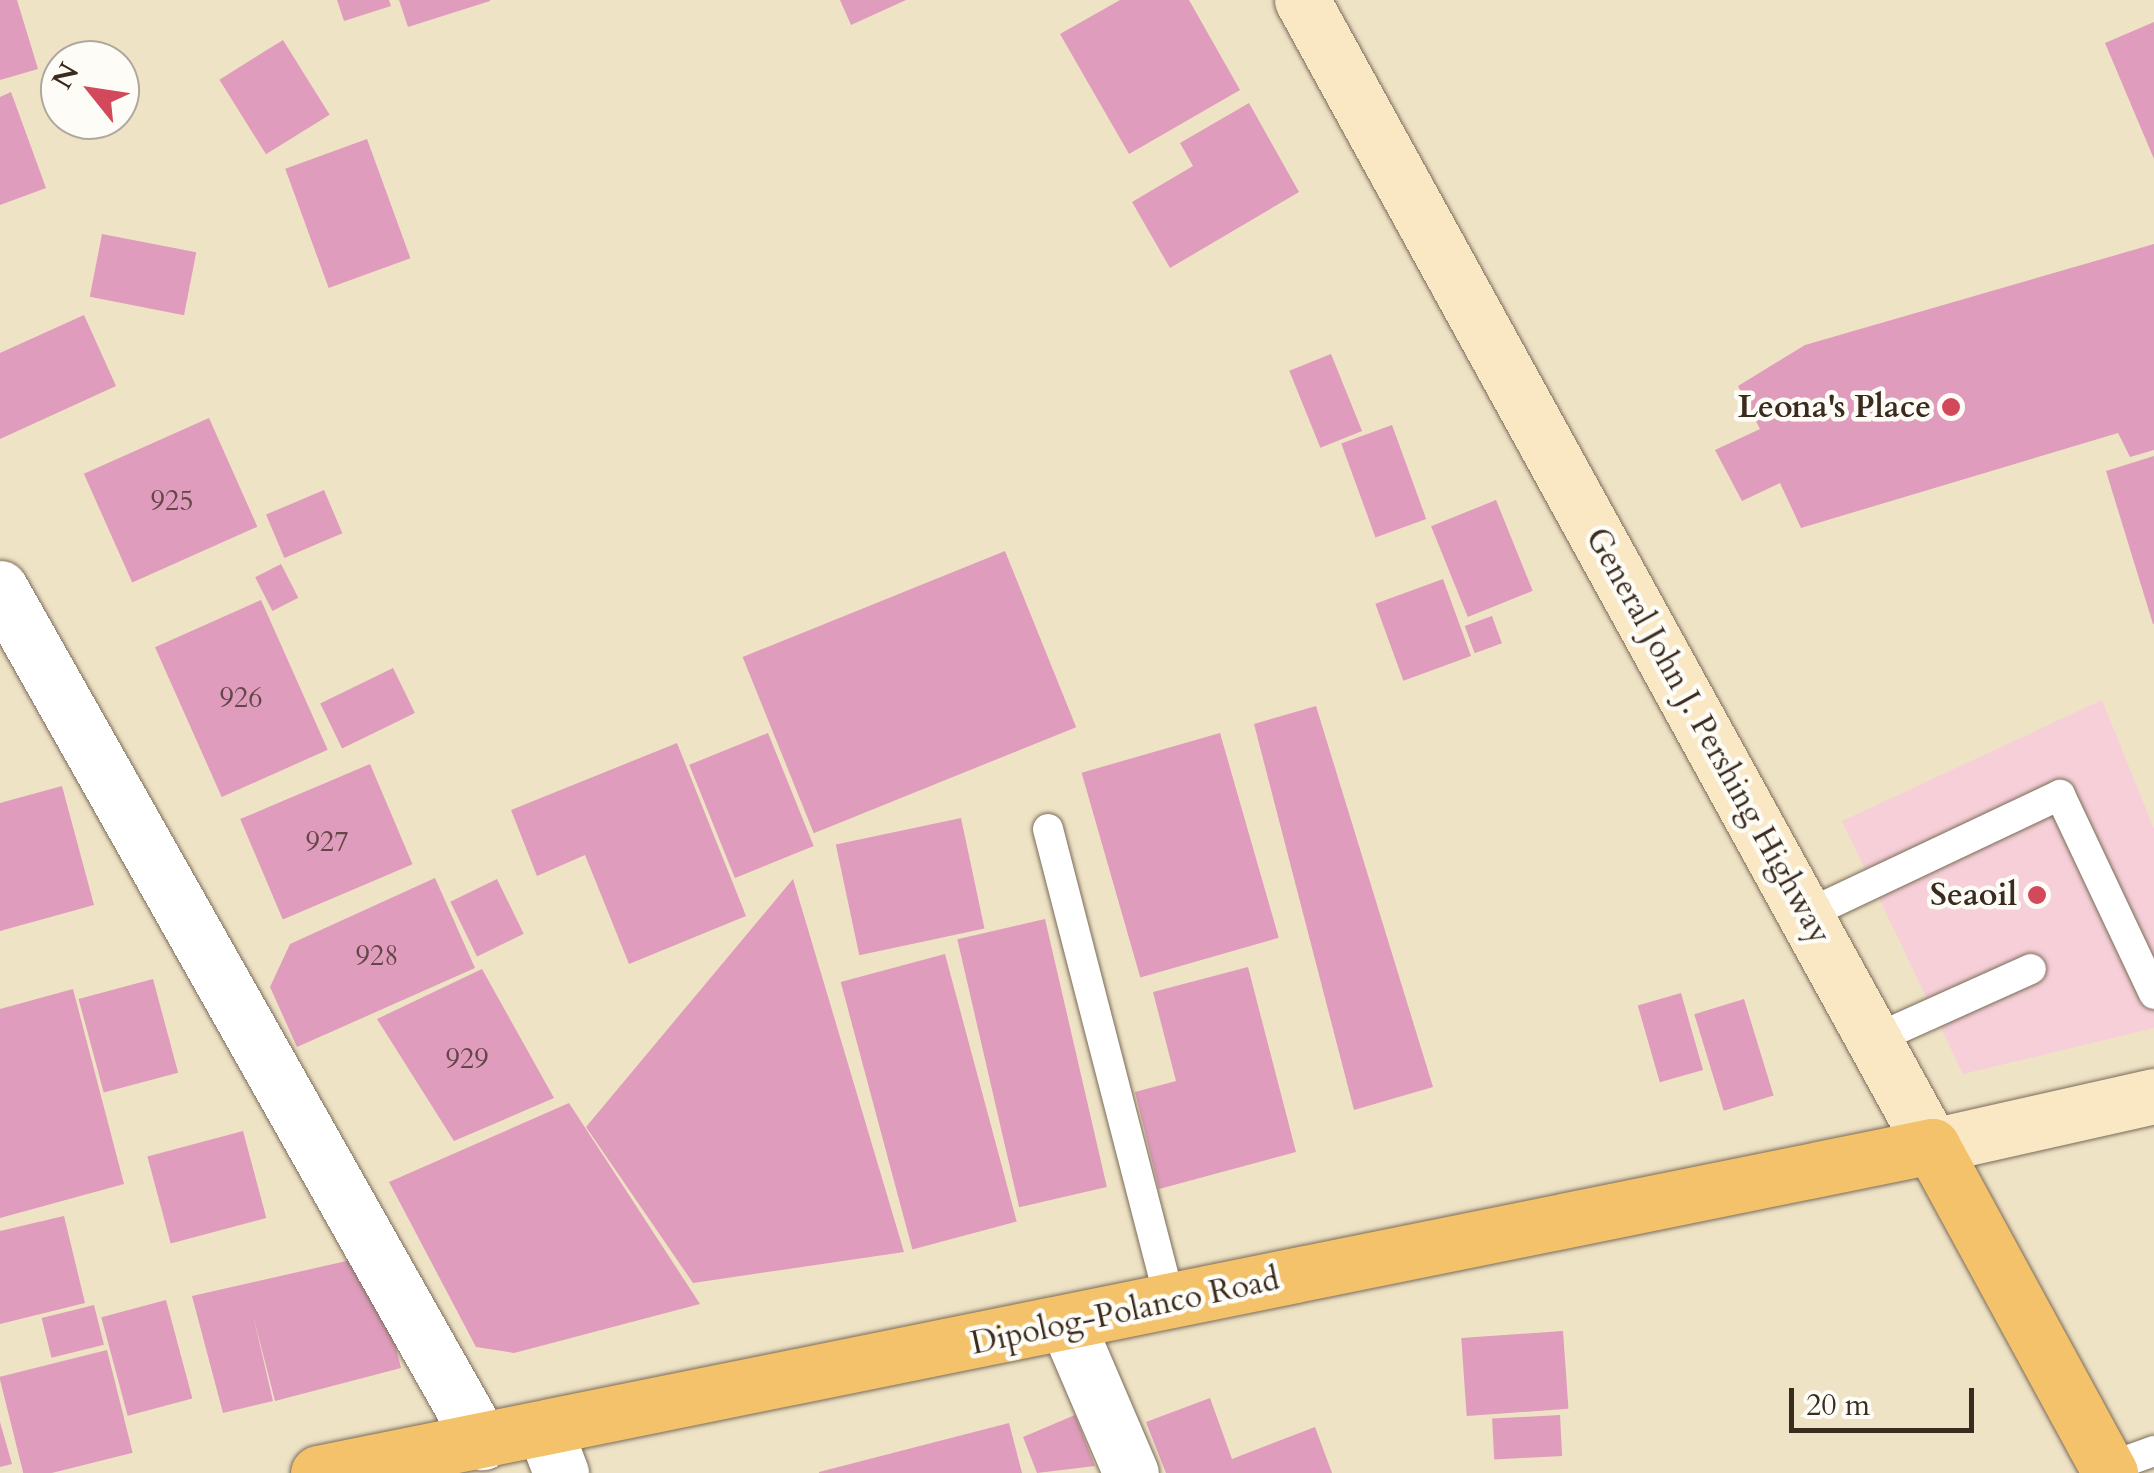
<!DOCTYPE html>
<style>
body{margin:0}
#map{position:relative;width:2154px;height:1473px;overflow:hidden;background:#efe3c6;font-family:Cardo,serif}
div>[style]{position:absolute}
.built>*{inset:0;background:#f6cfd8}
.building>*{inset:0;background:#df9cbc;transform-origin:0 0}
.roads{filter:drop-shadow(0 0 2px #7a6b59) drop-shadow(0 0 2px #7a6b59)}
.service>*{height:30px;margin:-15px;padding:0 15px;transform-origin:15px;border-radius:15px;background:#fff}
.minor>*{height:55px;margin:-27.5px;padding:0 27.5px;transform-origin:27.5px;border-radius:27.5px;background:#fff}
.secondary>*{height:55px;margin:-27.5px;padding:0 27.5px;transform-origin:27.5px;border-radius:27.5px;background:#fae7c3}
.trunk>*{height:55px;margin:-27.5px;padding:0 27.5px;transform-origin:27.5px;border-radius:27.5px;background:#f3c26a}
.dots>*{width:28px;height:28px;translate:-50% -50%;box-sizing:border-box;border:5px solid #fdfcf7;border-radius:50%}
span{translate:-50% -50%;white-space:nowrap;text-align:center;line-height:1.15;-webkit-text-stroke:9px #fdfcf7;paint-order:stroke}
.number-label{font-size:28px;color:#644646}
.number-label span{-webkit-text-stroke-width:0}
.poi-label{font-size:32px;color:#3b2a1e;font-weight:700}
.right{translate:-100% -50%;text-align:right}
.street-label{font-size:32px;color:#3b2a1e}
.north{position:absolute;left:40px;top:40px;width:100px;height:100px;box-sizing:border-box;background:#fdfcf7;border:2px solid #afa8a0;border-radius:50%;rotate:300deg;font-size:28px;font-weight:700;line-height:40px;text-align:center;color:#3b2a1e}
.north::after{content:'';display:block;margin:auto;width:35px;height:45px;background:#d1495b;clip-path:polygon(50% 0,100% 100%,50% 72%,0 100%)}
.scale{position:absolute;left:1789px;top:1388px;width:185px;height:45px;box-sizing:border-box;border:5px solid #3b2a1e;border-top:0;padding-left:12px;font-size:30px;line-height:35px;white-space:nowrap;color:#3b2a1e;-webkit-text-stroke:8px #fdfcf7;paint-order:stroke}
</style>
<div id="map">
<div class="built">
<i style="clip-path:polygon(2102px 700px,2154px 829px,2154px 1028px,1963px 1074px,1842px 821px)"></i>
</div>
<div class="building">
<i style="clip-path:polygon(0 0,17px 0,38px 69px,0 80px)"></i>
<i style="clip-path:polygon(337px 0,389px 0,391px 6px,344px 21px)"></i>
<i style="clip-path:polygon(399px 0,490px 0,490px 1px,408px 27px)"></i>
<i style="clip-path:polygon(840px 0,906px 0,851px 25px)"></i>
<i style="clip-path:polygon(1120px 0,1189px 0,1240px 90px,1129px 154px,1060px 34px)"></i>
<i style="clip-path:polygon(2154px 22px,2154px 159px,2105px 43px)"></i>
<i style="left:283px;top:40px;width:88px;height:75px;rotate:58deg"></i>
<i style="clip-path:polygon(11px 92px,46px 188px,0 205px,0 97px)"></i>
<i style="clip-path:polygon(1249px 103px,1299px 192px,1170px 268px,1132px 202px,1193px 166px,1180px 143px)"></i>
<i style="left:367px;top:139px;width:127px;height:87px;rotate:70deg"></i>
<i style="left:102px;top:234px;width:96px;height:64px;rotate:11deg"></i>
<i style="clip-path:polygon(2154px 244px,2154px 450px,2130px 457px,2118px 433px,1801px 528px,1780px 483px,1742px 501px,1715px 450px,1760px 429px,1738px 386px,1805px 345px)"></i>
<i style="clip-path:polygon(84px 315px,116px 386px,0 439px,0 353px)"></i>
<i style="left:1331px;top:354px;width:83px;height:45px;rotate:68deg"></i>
<i style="left:209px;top:418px;width:119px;height:137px;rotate:66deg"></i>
<i style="left:1392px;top:425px;width:100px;height:54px;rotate:70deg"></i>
<i style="clip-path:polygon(2154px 456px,2154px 624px,2153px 624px,2106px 471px)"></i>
<i style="left:324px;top:490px;width:47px;height:63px;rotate:67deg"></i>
<i style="left:1496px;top:500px;width:98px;height:70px;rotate:68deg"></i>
<i style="left:1005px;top:551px;width:190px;height:283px;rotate:68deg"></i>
<i style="left:281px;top:564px;width:38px;height:29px;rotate:63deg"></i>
<i style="left:1443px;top:579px;width:82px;height:72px;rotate:70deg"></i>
<i style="left:261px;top:600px;width:164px;height:116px;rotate:66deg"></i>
<i style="left:1492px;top:616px;width:29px;height:29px;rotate:70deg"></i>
<i style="left:393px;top:668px;width:50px;height:81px;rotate:64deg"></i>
<i style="clip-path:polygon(1316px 706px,1433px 1087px,1354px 1110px,1254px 724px)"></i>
<i style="left:768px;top:733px;width:122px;height:85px;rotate:68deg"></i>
<i style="left:1220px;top:733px;width:213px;height:144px;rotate:74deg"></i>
<i style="clip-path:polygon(677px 743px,746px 916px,629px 964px,585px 855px,537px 876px,511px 810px)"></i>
<i style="left:370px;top:764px;width:109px;height:141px;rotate:67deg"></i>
<i style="clip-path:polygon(62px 786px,94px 905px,0 931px,0 803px)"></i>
<i style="left:961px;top:818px;width:113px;height:128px;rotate:78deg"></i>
<i style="clip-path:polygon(435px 878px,475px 968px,297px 1047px,270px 987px,290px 944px)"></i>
<i style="left:497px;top:879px;width:61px;height:52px;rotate:64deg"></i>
<i style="clip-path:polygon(793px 879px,904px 1252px,693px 1283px,586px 1127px)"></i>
<i style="left:1045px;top:919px;width:275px;height:90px;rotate:77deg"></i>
<i style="left:945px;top:954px;width:277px;height:108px;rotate:75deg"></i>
<i style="clip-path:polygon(1248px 967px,1296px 1152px,1159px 1189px,1135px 1092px,1176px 1081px,1153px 992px)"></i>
<i style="clip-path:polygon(482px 969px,554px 1098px,454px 1141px,377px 1019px)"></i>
<i style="left:153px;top:979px;width:97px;height:77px;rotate:75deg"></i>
<i style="clip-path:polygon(73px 989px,124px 1184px,0 1218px,0 1009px)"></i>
<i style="left:1681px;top:993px;width:80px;height:45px;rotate:74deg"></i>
<i style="left:1744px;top:999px;width:101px;height:52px;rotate:73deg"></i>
<i style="clip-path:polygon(569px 1103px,700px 1304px,514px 1353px,476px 1347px,389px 1182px)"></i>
<i style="left:243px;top:1131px;width:90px;height:99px;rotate:75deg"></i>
<i style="clip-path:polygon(64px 1216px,85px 1303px,0 1324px,0 1231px)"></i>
<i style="clip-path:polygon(373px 1255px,401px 1368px,275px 1401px,253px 1315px,273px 1401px,223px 1413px,192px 1296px)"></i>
<i style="left:166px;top:1300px;width:102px;height:67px;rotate:75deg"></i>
<i style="left:94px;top:1305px;width:41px;height:54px;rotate:76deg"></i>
<i style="left:1563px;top:1331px;width:78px;height:102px;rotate:86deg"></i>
<i style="left:107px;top:1350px;width:106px;height:111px;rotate:76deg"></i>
<i style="clip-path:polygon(1210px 1398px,1232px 1459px,1315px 1427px,1332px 1473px,1166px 1473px,1146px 1422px)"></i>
<i style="clip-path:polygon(1075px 1415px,1095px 1466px,1037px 1473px,1023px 1437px)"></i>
<i style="left:1560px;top:1415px;width:41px;height:68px;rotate:87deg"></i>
<i style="clip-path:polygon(0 1422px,12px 1464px,0 1467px)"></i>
<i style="clip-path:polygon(1009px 1423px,1022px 1473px,819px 1473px,819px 1472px)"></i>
</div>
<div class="roads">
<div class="service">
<i style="left:1048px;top:829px;width:490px;rotate:75.5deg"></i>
<i style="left:1806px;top:915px;width:281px;rotate:-25.3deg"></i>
<i style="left:2060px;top:795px;width:220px;rotate:64.7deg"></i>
<i style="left:1873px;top:1040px;width:173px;rotate:-24.2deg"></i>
<i style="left:2107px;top:1468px;width:50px;rotate:-19.9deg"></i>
</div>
<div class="minor">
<i style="left:0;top:588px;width:981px;rotate:60.56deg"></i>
<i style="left:1067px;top:1324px;width:162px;rotate:66.8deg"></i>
<i style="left:545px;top:1431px;width:45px;rotate:69.1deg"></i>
</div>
<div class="secondary">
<i style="left:1302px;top:0;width:1308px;rotate:61.2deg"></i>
<i style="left:1932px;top:1146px;width:228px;rotate:-12.7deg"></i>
</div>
<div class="trunk">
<i style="left:318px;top:1473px;width:1647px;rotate:-11.45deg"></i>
<i style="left:1932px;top:1146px;width:372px;rotate:61.4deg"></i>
</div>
</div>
<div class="dots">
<i style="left:1951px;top:407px;background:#d1495b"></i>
<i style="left:2037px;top:895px;background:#d1495b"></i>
</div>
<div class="number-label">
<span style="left:172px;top:501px">925</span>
<span style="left:241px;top:698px">926</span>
<span style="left:327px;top:842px">927</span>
<span style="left:377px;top:956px">928</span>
<span style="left:467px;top:1059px">929</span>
</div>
<div class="poi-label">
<span class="right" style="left:1931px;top:407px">Leona's Place</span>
<span class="right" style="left:2017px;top:895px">Seaoil</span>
</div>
<div class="street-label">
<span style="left:1708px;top:736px;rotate:61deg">General John J. Pershing Highway</span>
<span style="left:1125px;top:1312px;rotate:-12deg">Dipolog-Polanco Road</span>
</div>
<div class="north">N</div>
<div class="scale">20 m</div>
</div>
